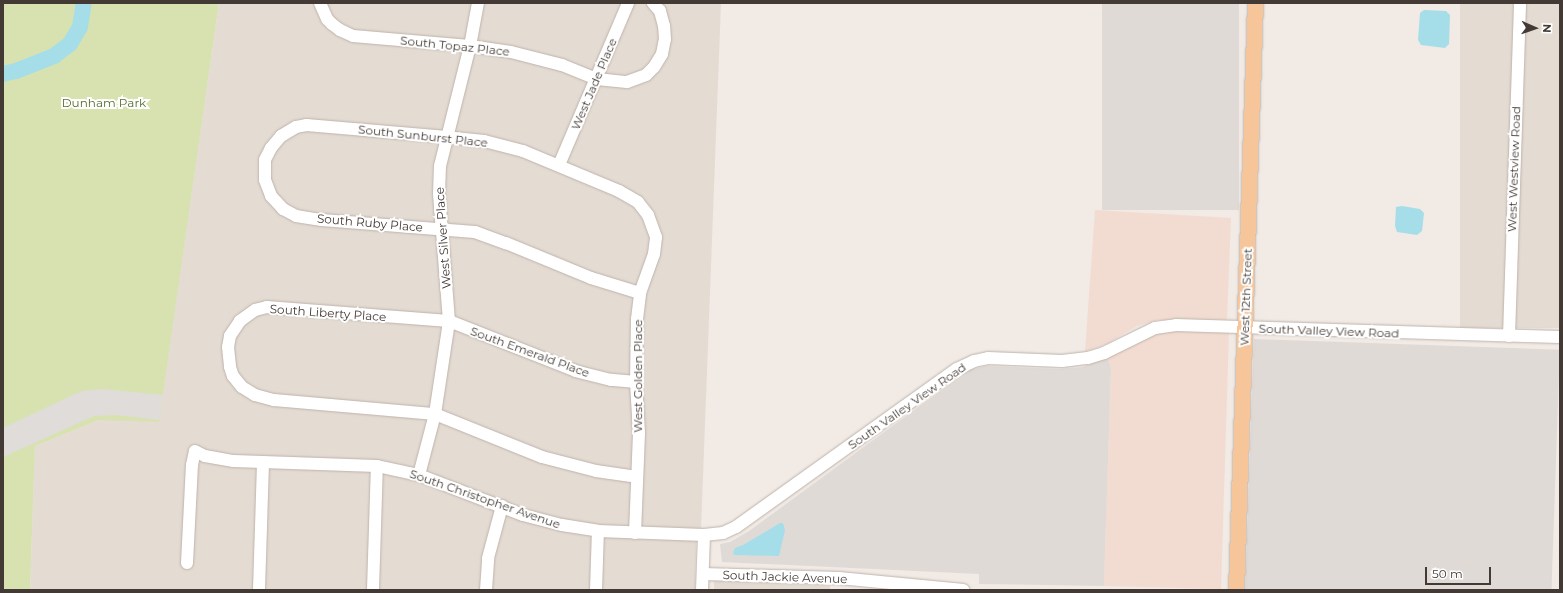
<!DOCTYPE html>
<style>
body{margin:0}
#map{position:relative;width:1563px;height:593px;overflow:hidden;background:#f1eae5;font-family:Montserrat,sans-serif}
div>[style]{position:absolute}
.residential>*{inset:0;background:#e4dbd3;transform-origin:0 0}
.commercial>*{inset:0;background:#f2dcd1}
.industrial>*{inset:0;background:#e0dad7;transform-origin:0 0}
.green>*{inset:0;background:#d8e2b1}
.parking>*{inset:0;background:#dfdcda}
.water>*{inset:0;background:#a5dee9}
.river>*{height:16px;margin:-8px;padding:0 8px;transform-origin:8px;border-radius:8px;background:#a5dee9}
.roads{filter:drop-shadow(0 0 1px #beb3ab) drop-shadow(0 0 1px #beb3ab)}
.minor>*{height:12px;margin:-6px;padding:0 6px;transform-origin:6px;border-radius:6px;background:#fff}
.major>*{height:15px;margin:-7.5px;padding:0 7.5px;transform-origin:7.5px;border-radius:7.5px;background:#f6c599}
span{translate:-50% -50%;white-space:nowrap;text-align:center;line-height:1.15;-webkit-text-stroke:4px #fff;paint-order:stroke}
.street-label{font-size:12px;color:#433a35}
.park-label{font-size:12px;color:#576f2e}
.frame{position:absolute;inset:0;border:4px solid #433a35;pointer-events:none}
.north{position:absolute;left:1515px;top:8px;width:40px;height:40px;-webkit-text-stroke:3px #fff;paint-order:stroke;rotate:92deg;font-size:11px;font-weight:700;line-height:16px;text-align:center;color:#433a35}
.north::after{content:'';display:block;margin:auto;width:14px;height:18px;background:#433a35;clip-path:polygon(50% 0,100% 100%,50% 72%,0 100%)}
.scale{position:absolute;left:1425px;top:567px;width:66px;height:18px;box-sizing:border-box;border:2px solid #433a35;border-top:0;padding-left:5px;font-size:12px;line-height:14px;white-space:nowrap;color:#433a35;-webkit-text-stroke:3px #fff;paint-order:stroke}
</style>
<div id="map">
<div class="residential">
<i style="clip-path:polygon(219px 3px,721px 3px,701px 529px,696px 543px,695px 590px,30px 590px,35px 446px,99px 420px,159px 419px)"></i>
<i style="left:1460px;top:3px;width:100px;height:325px"></i>
<i style="clip-path:polygon(714px 581px,830px 585px,830px 590px,714px 590px)"></i>
</div>
<div class="commercial">
<i style="clip-path:polygon(1095px 210px,1231px 218px,1227px 320px,1158px 320px,1137px 326px,1108px 343px,1085px 352px)"></i>
<i style="clip-path:polygon(1165px 330px,1229px 332px,1221px 589px,1104px 586px,1111px 368px,1107px 356px)"></i>
</div>
<div class="industrial">
<i style="left:1102px;top:3px;width:137px;height:207px"></i>
<i style="left:1254px;top:339px;width:306px;height:251px;rotate:2deg"></i>
<i style="clip-path:polygon(1107px 356px,1111px 368px,1104px 586px,979px 584px,979px 574px,722px 562px,720px 544px,730px 542px,749px 531px,969px 370px,986px 366px,1059px 369px,1083px 367px)"></i>
</div>
<div class="green">
<i style="clip-path:polygon(3px 3px,219px 3px,159px 422px,99px 420px,35px 446px,30px 590px,3px 590px)"></i>
</div>
<div class="parking">
<i style="clip-path:polygon(102px 389px,163px 395px,159px 420px,117px 415px,94px 416px,3px 457px,3px 428px,73px 395px,83px 391px)"></i>
</div>
<div class="water">
<i style="clip-path:polygon(1424px 10px,1446px 11px,1450px 15px,1449px 44px,1445px 48px,1421px 45px,1418px 40px,1420px 13px)"></i>
<i style="clip-path:polygon(1402px 206px,1420px 209px,1424px 213px,1422px 231px,1417px 235px,1397px 232px,1395px 226px,1396px 207px)"></i>
<i style="clip-path:polygon(780px 523px,783px 523px,785px 530px,779px 556px,734px 555px,733px 552px,735px 548px,743px 545px)"></i>
</div>
<div class="river">
<i style="left:3px;top:74px;width:13px;rotate:-13deg"></i>
<i style="left:16px;top:71px;width:41px;rotate:-21.5deg"></i>
<i style="left:54px;top:56px;width:20px;rotate:-37deg"></i>
<i style="left:70px;top:44px;width:20px;rotate:-60deg"></i>
<i style="left:80px;top:27px;width:24px;rotate:-81deg"></i>
</div>
<div class="roads">
<div class="minor">
<i style="left:320px;top:3px;width:17px;rotate:66deg"></i>
<i style="left:327px;top:19px;width:7px;rotate:45deg"></i>
<i style="left:332px;top:24px;width:10px;rotate:37deg"></i>
<i style="left:340px;top:30px;width:14px;rotate:25deg"></i>
<i style="left:353px;top:36px;width:117px;rotate:4.9deg"></i>
<i style="left:470px;top:46px;width:41px;rotate:8.3deg"></i>
<i style="left:511px;top:52px;width:53px;rotate:14.3deg"></i>
<i style="left:562px;top:65px;width:38px;rotate:22deg"></i>
<i style="left:597px;top:79px;width:30px;rotate:6deg"></i>
<i style="left:627px;top:82px;width:20px;rotate:-20deg"></i>
<i style="left:646px;top:75px;width:11px;rotate:-45deg"></i>
<i style="left:654px;top:67px;width:15px;rotate:-58deg"></i>
<i style="left:662px;top:54px;width:15px;rotate:-79deg"></i>
<i style="left:665px;top:39px;width:13px;rotate:-94deg"></i>
<i style="left:664px;top:26px;width:16px;rotate:-105deg"></i>
<i style="left:660px;top:11px;width:11px;rotate:-131deg"></i>
<i style="left:559px;top:165px;width:176px;rotate:-66.9deg"></i>
<i style="left:1509px;top:336px;width:333px;rotate:-88.1deg"></i>
<i style="left:636px;top:382px;width:25px;rotate:-175deg"></i>
<i style="left:611px;top:380px;width:36px;rotate:-166deg"></i>
<i style="left:576px;top:371px;width:136px;rotate:-158.5deg"></i>
<i style="left:449px;top:321px;width:183px;rotate:-175.6deg"></i>
<i style="left:267px;top:307px;width:12px;rotate:166deg"></i>
<i style="left:255px;top:310px;width:19px;rotate:144deg"></i>
<i style="left:240px;top:321px;width:18px;rotate:124deg"></i>
<i style="left:230px;top:336px;width:11px;rotate:100deg"></i>
<i style="left:228px;top:347px;width:20px;rotate:84deg"></i>
<i style="left:230px;top:367px;width:9px;rotate:72deg"></i>
<i style="left:233px;top:376px;width:14px;rotate:51deg"></i>
<i style="left:242px;top:387px;width:15px;rotate:32deg"></i>
<i style="left:255px;top:395px;width:20px;rotate:15deg"></i>
<i style="left:274px;top:400px;width:162px;rotate:5deg"></i>
<i style="left:435px;top:414px;width:115px;rotate:21.9deg"></i>
<i style="left:542px;top:457px;width:56px;rotate:14.5deg"></i>
<i style="left:596px;top:471px;width:41px;rotate:8.3deg"></i>
<i style="left:419px;top:475px;width:63px;rotate:-75.3deg"></i>
<i style="left:435px;top:414px;width:94px;rotate:-81.4deg"></i>
<i style="left:449px;top:321px;width:127px;rotate:-94.5deg"></i>
<i style="left:439px;top:194px;width:28px;rotate:-88deg"></i>
<i style="left:440px;top:166px;width:124px;rotate:-76deg"></i>
<i style="left:470px;top:46px;width:44px;rotate:-79.5deg"></i>
<i style="left:635px;top:533px;width:100px;rotate:-87.7deg"></i>
<i style="left:639px;top:433px;width:51px;rotate:-93.4deg"></i>
<i style="left:636px;top:382px;width:63px;rotate:-89.1deg"></i>
<i style="left:637px;top:319px;width:26px;rotate:-83deg"></i>
<i style="left:640px;top:293px;width:41px;rotate:-70.3deg"></i>
<i style="left:654px;top:254px;width:17px;rotate:-83deg"></i>
<i style="left:656px;top:237px;width:23px;rotate:-110deg"></i>
<i style="left:648px;top:215px;width:16px;rotate:-128deg"></i>
<i style="left:638px;top:202px;width:22px;rotate:-150deg"></i>
<i style="left:619px;top:191px;width:104px;rotate:-157.4deg"></i>
<i style="left:523px;top:151px;width:40px;rotate:-165.6deg"></i>
<i style="left:484px;top:141px;width:37px;rotate:-174deg"></i>
<i style="left:447px;top:137px;width:141px;rotate:-175.1deg"></i>
<i style="left:307px;top:125px;width:11px;rotate:170deg"></i>
<i style="left:296px;top:127px;width:17px;rotate:149deg"></i>
<i style="left:281px;top:136px;width:16px;rotate:130deg"></i>
<i style="left:271px;top:148px;width:13px;rotate:117deg"></i>
<i style="left:265px;top:160px;width:20px;rotate:90deg"></i>
<i style="left:265px;top:180px;width:17px;rotate:69deg"></i>
<i style="left:271px;top:196px;width:18px;rotate:47deg"></i>
<i style="left:283px;top:209px;width:15px;rotate:28deg"></i>
<i style="left:296px;top:216px;width:26px;rotate:9deg"></i>
<i style="left:322px;top:220px;width:153px;rotate:4.5deg"></i>
<i style="left:475px;top:232px;width:33px;rotate:20deg"></i>
<i style="left:506px;top:243px;width:92px;rotate:22.4deg"></i>
<i style="left:591px;top:278px;width:51px;rotate:17deg"></i>
<i style="left:187px;top:563px;width:98px;rotate:-87.1deg"></i>
<i style="left:192px;top:465px;width:14px;rotate:-78deg"></i>
<i style="left:195px;top:451px;width:11px;rotate:27deg"></i>
<i style="left:205px;top:456px;width:29px;rotate:10deg"></i>
<i style="left:234px;top:461px;width:143px;rotate:2deg"></i>
<i style="left:377px;top:466px;width:43px;rotate:12.1deg"></i>
<i style="left:419px;top:475px;width:111px;rotate:21deg"></i>
<i style="left:523px;top:515px;width:40px;rotate:14.4deg"></i>
<i style="left:562px;top:525px;width:36px;rotate:9deg"></i>
<i style="left:598px;top:531px;width:106px;rotate:2.2deg"></i>
<i style="left:704px;top:535px;width:19px;rotate:-6deg"></i>
<i style="left:723px;top:533px;width:14px;rotate:-25deg"></i>
<i style="left:736px;top:527px;width:272px;rotate:-35.6deg"></i>
<i style="left:957px;top:369px;width:19px;rotate:-25deg"></i>
<i style="left:974px;top:361px;width:14px;rotate:-12deg"></i>
<i style="left:988px;top:358px;width:74px;rotate:2.3deg"></i>
<i style="left:1062px;top:361px;width:26px;rotate:-7deg"></i>
<i style="left:1088px;top:358px;width:17px;rotate:-17deg"></i>
<i style="left:1104px;top:353px;width:57px;rotate:-26.1deg"></i>
<i style="left:1155px;top:328px;width:21px;rotate:-8deg"></i>
<i style="left:1176px;top:325px;width:384px;rotate:1.8deg"></i>
<i style="left:703px;top:574px;width:136px;rotate:1.7deg"></i>
<i style="left:839px;top:578px;width:125px;rotate:5.5deg"></i>
<i style="left:259px;top:590px;width:128px;rotate:-88.2deg"></i>
<i style="left:373px;top:590px;width:124px;rotate:-88.2deg"></i>
<i style="left:486px;top:590px;width:32px;rotate:-86deg"></i>
<i style="left:488px;top:558px;width:54px;rotate:-74.9deg"></i>
<i style="left:596px;top:590px;width:59px;rotate:-88.1deg"></i>
<i style="left:702px;top:590px;width:55px;rotate:-87.9deg"></i>
</div>
<div class="major">
<i style="left:1236px;top:590px;width:587px;rotate:-88.15deg"></i>
</div>
</div>
<div class="street-label">
<span style="left:455px;top:46px;rotate:6deg">South Topaz Place</span>
<span style="left:594px;top:84px;rotate:-67deg">West Jade Place</span>
<span style="left:423px;top:136px;rotate:6deg">South Sunburst Place</span>
<span style="left:1514px;top:169px;rotate:-88deg">West Westview Road</span>
<span style="left:370px;top:223px;rotate:5deg">South Ruby Place</span>
<span style="left:443px;top:238px;rotate:-94deg">West Silver Place</span>
<span style="left:1246px;top:297px;rotate:-88deg">West 12th Street</span>
<span style="left:328px;top:313px;rotate:4deg">South Liberty Place</span>
<span style="left:1329px;top:331px;rotate:2deg">South Valley View Road</span>
<span style="left:530px;top:352px;rotate:20deg">South Emerald Place</span>
<span style="left:638px;top:376px;rotate:-90deg">West Golden Place</span>
<span style="left:907px;top:406px;rotate:-35deg">South Valley View Road</span>
<span style="left:485px;top:499px;rotate:19deg">South Christopher Avenue</span>
<span style="left:785px;top:577px;rotate:2deg">South Jackie Avenue</span>
</div>
<div class="park-label">
<span style="left:104px;top:103px">Dunham Park</span>
</div>
<div class="frame"></div>
<div class="north">N</div>
<div class="scale">50 m</div>
</div>
